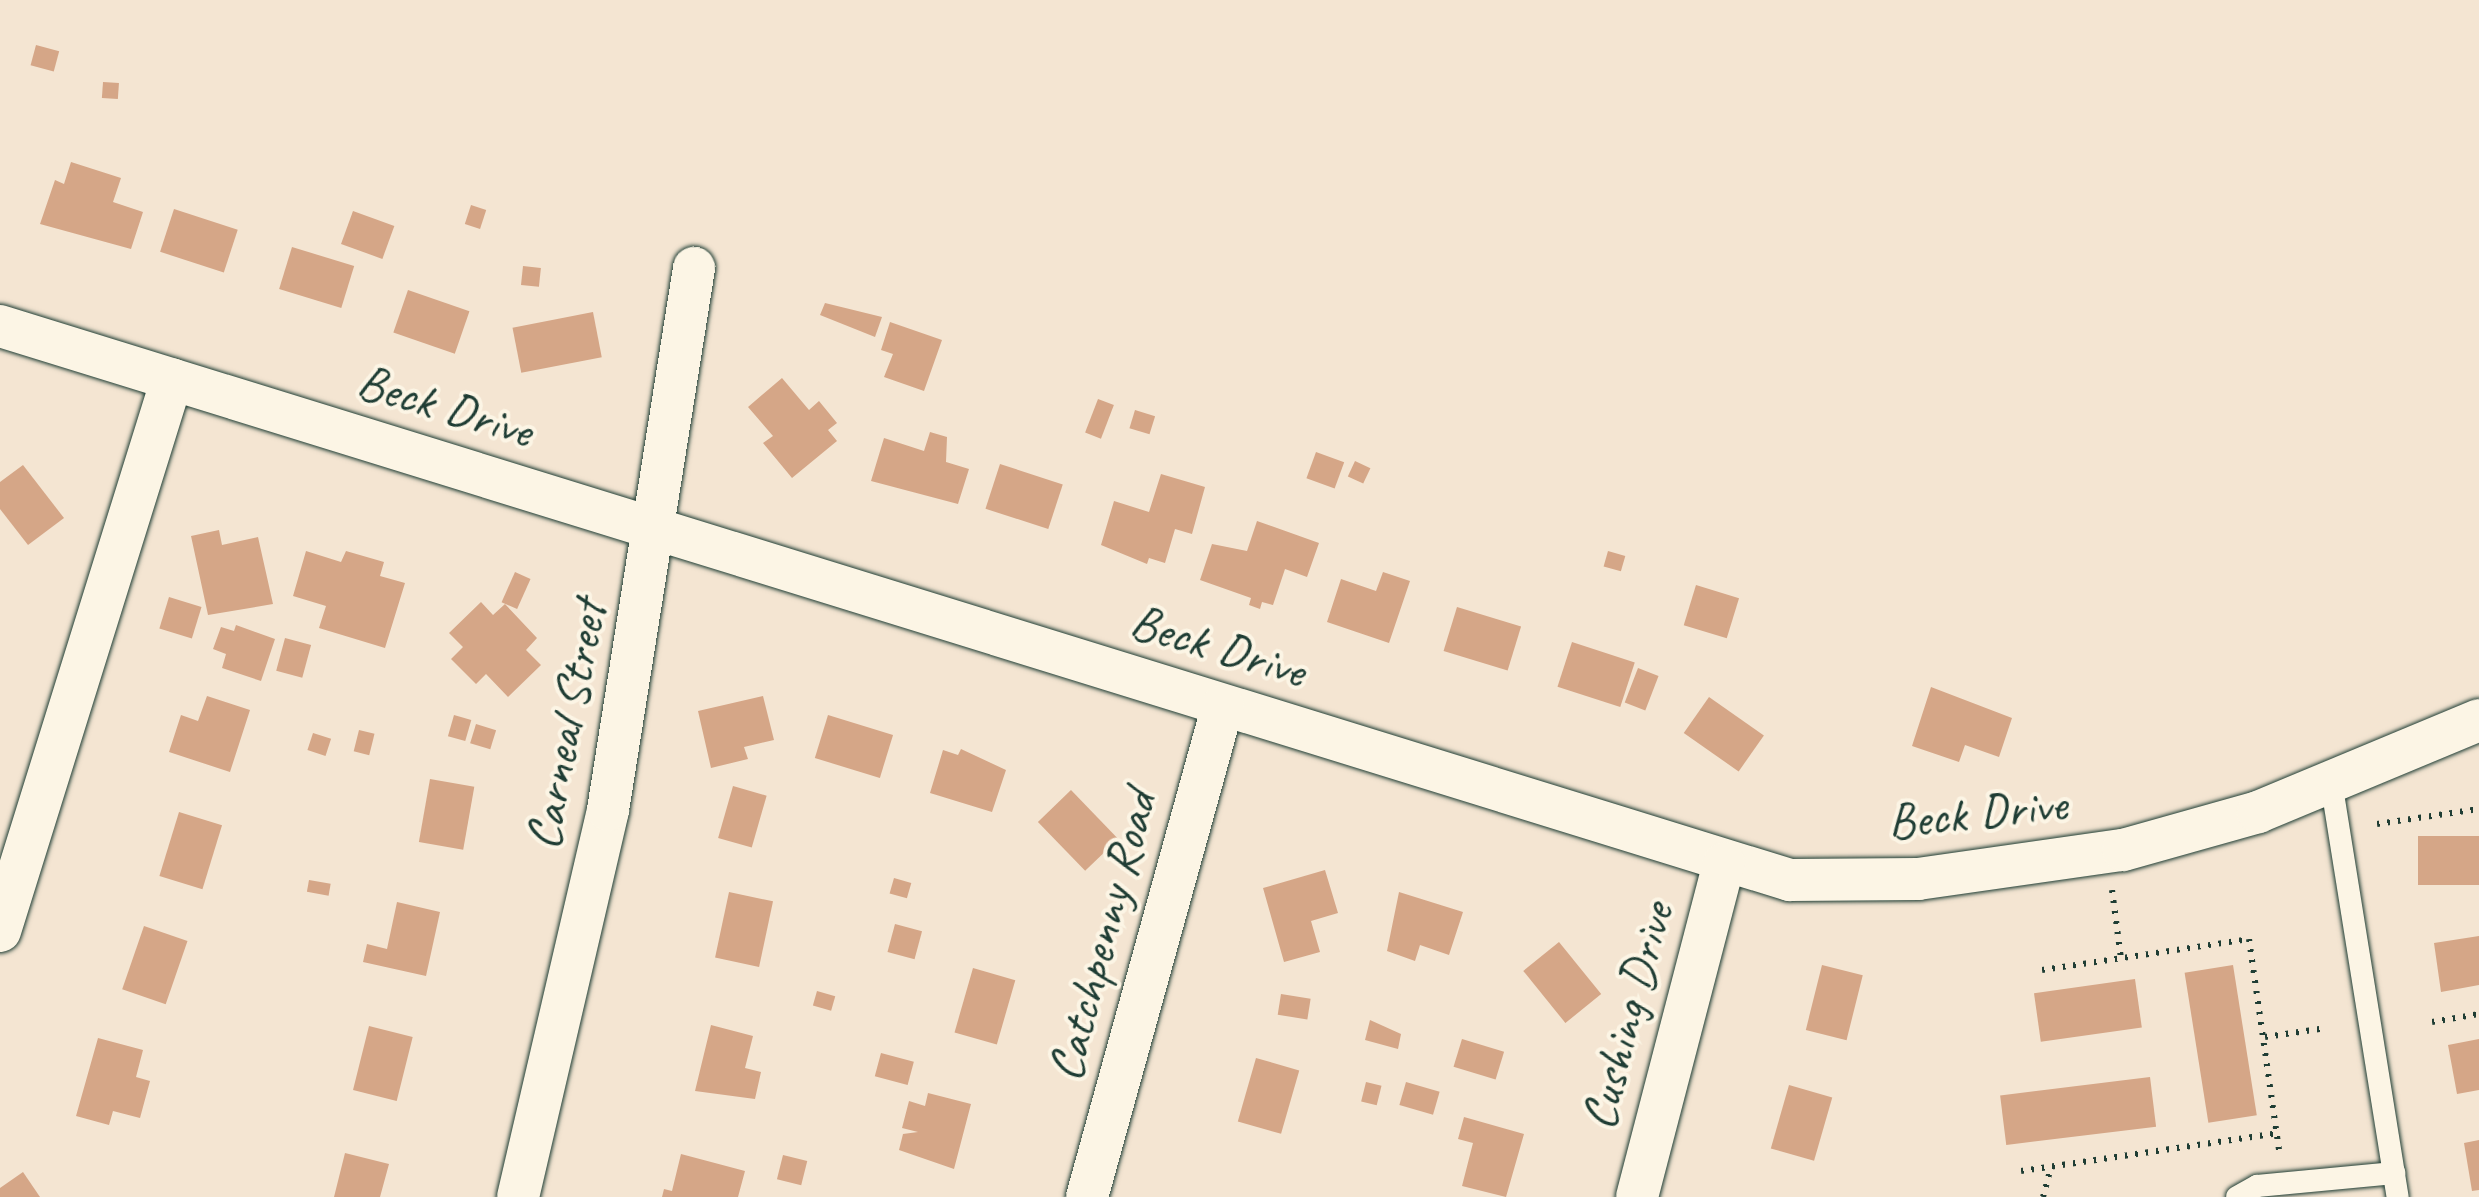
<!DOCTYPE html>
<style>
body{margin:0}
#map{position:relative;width:2479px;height:1197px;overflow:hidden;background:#f4e5d2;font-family:Caveat,sans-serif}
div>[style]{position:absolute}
.building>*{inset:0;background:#d5a687;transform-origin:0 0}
.path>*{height:6px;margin-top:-3px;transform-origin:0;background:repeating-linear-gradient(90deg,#1f3d34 0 2.5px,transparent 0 10.5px)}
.roads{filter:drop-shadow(0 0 2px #1f3d34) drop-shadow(0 0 2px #1f3d34)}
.lane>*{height:22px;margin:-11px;padding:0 11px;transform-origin:11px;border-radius:11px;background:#fcf5e5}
.street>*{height:42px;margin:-21px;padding:0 21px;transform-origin:21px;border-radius:21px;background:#fcf5e5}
span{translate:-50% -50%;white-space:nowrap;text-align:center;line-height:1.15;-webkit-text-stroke:8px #fcf5e5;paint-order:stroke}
.street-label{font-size:50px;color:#1f3d34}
</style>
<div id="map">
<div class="building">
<i style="left:36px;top:45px;width:24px;height:21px;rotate:15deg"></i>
<i style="left:103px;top:82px;width:16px;height:16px;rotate:4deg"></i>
<i style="clip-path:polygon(71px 162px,121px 178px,113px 202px,143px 212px,131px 249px,40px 224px,55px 180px,64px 184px)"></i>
<i style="left:471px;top:205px;width:16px;height:20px;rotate:18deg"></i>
<i style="left:174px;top:209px;width:67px;height:45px;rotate:18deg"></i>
<i style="left:353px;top:211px;width:44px;height:35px;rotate:20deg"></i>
<i style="left:292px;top:247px;width:65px;height:44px;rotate:17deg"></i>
<i style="left:523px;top:266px;width:18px;height:19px;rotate:6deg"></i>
<i style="left:408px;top:290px;width:65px;height:45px;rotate:19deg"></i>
<i style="clip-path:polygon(825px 303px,882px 317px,875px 337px,820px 315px)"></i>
<i style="left:593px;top:312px;width:46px;height:82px;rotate:79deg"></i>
<i style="clip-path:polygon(890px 322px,942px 340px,924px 391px,884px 377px,893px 354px,881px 350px)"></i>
<i style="clip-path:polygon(782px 378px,809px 410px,819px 401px,837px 423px,828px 430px,837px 441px,792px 478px,763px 443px,773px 436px,748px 407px)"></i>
<i style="left:1098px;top:399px;width:17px;height:36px;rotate:21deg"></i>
<i style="left:1135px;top:410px;width:21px;height:19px;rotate:17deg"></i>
<i style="clip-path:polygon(930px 432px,947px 437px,946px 462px,969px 469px,958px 504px,871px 481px,884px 438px,924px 451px)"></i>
<i style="left:1316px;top:452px;width:30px;height:28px;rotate:20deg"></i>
<i style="left:1355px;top:461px;width:17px;height:17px;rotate:25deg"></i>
<i style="left:1000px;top:464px;width:66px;height:47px;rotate:18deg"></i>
<i style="clip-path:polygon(23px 465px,64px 518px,28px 545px,0 509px,0 482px)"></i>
<i style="clip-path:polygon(1161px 474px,1205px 487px,1192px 534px,1175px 529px,1165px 563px,1149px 558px,1147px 564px,1101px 545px,1114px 501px,1149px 512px)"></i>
<i style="clip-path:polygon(1257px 521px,1319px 543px,1307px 577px,1285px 569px,1273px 605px,1262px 602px,1260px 609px,1249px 605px,1251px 598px,1200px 580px,1212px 544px,1247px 551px)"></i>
<i style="clip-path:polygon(219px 530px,222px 545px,258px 537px,273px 604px,208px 615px,191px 536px)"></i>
<i style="clip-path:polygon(306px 551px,341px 562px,346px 551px,384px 562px,380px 576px,405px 583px,385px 648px,319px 628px,326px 606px,293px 596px)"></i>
<i style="left:1608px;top:551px;width:18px;height:16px;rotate:16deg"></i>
<i style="left:515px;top:572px;width:17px;height:33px;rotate:24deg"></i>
<i style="clip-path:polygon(1383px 572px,1410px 581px,1389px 643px,1327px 622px,1341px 579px,1376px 591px)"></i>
<i style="left:1696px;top:585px;width:45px;height:42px;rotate:17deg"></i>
<i style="left:169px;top:597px;width:34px;height:33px;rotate:17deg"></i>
<i style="clip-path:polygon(481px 602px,493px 615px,505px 604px,537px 638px,526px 650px,541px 665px,508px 697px,486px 674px,476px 684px,451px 659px,463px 647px,449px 633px)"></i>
<i style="left:1457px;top:607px;width:67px;height:46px;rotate:17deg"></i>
<i style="clip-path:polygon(236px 625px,275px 639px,261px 681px,222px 668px,226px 654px,213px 649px,221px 627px,234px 631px)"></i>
<i style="left:285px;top:638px;width:27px;height:34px;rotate:15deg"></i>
<i style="left:1572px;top:642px;width:66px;height:47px;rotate:18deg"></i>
<i style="left:1638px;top:668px;width:22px;height:37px;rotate:21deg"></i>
<i style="clip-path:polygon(1931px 687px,2012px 718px,1999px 757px,1965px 745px,1959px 762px,1912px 746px)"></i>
<i style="clip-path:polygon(207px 696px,250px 710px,230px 772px,169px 752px,181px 715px,198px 721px)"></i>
<i style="clip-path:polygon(763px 696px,774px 740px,744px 747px,748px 759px,711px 768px,698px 711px)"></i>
<i style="left:1709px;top:697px;width:67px;height:44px;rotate:35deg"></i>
<i style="left:454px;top:715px;width:18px;height:22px;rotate:16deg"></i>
<i style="left:828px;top:715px;width:68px;height:45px;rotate:17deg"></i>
<i style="left:476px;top:724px;width:21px;height:20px;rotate:17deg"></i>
<i style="left:359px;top:730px;width:16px;height:22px;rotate:14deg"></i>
<i style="left:313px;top:733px;width:19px;height:18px;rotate:18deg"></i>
<i style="clip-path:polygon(961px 749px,1006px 770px,992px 812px,930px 793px,943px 750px,958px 755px)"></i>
<i style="left:430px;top:779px;width:45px;height:64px;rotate:10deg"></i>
<i style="left:733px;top:786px;width:35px;height:54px;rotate:16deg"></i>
<i style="left:1071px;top:790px;width:68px;height:46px;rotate:46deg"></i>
<i style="left:179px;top:812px;width:45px;height:67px;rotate:17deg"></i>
<i style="left:2479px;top:836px;width:49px;height:61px;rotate:90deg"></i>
<i style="clip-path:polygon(1325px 870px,1338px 913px,1311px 921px,1320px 952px,1284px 962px,1263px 888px)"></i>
<i style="left:894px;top:878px;width:18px;height:16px;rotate:16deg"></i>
<i style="left:309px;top:880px;width:22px;height:12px;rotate:10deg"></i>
<i style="left:729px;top:892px;width:45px;height:67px;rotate:12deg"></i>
<i style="clip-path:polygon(1399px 892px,1463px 912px,1449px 955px,1420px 945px,1415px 961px,1387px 951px)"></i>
<i style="clip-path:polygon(397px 902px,440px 912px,426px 976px,363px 962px,367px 944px,387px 949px)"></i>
<i style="left:895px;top:924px;width:28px;height:29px;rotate:15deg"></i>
<i style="left:144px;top:926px;width:46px;height:67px;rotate:19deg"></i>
<i style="clip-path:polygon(2479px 936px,2479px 985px,2441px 992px,2434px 943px)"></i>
<i style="left:1559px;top:942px;width:67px;height:46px;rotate:51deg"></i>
<i style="left:1822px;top:965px;width:42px;height:67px;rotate:14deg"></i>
<i style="left:2233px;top:965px;width:152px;height:49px;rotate:81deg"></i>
<i style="left:973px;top:968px;width:44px;height:67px;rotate:16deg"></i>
<i style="left:2135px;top:979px;width:49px;height:102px;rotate:82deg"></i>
<i style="left:817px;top:991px;width:19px;height:15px;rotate:16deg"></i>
<i style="left:1281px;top:994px;width:30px;height:21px;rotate:9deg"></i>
<i style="clip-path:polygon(1370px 1020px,1401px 1034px,1398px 1049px,1365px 1040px)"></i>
<i style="clip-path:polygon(711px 1025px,753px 1036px,745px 1068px,761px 1072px,755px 1099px,695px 1091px)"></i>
<i style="left:369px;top:1026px;width:45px;height:66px;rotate:14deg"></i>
<i style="clip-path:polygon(98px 1038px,143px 1050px,136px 1077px,150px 1081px,140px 1118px,113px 1111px,109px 1125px,76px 1116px)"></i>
<i style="left:1462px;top:1039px;width:44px;height:29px;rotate:17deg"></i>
<i style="clip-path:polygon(2479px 1039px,2479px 1090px,2457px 1094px,2448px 1045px)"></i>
<i style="left:881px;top:1053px;width:34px;height:24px;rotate:15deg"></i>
<i style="left:1256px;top:1058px;width:45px;height:66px;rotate:16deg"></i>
<i style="left:2150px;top:1077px;width:50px;height:151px;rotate:83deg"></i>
<i style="left:1366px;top:1082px;width:16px;height:20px;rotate:14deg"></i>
<i style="left:1406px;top:1082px;width:35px;height:24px;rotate:16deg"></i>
<i style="left:1789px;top:1085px;width:45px;height:66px;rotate:16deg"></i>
<i style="clip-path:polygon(928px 1093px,971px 1104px,954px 1169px,899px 1150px,903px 1134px,918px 1132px,902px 1128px,909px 1101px,925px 1106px)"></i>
<i style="clip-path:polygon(1464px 1117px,1524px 1134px,1506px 1197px,1462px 1186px,1473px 1143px,1458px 1139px)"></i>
<i style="clip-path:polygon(2479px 1140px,2479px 1190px,2472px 1191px,2464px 1143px)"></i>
<i style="clip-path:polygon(345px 1153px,389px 1164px,380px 1197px,334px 1197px)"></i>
<i style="clip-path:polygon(681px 1154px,745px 1171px,738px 1197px,662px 1197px,664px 1189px,672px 1191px)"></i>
<i style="left:783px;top:1155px;width:25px;height:25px;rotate:14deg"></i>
<i style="clip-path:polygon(23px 1172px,40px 1197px,0 1197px,0 1188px)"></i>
</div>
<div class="path">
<i style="left:2377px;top:824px;width:103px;rotate:-8.4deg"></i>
<i style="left:2112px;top:890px;width:69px;rotate:82.5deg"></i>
<i style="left:2042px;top:970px;width:209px;rotate:-8.5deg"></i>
<i style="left:2249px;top:939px;width:219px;rotate:81.9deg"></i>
<i style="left:2432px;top:1022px;width:48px;rotate:-9.7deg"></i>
<i style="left:2265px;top:1037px;width:62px;rotate:-8.4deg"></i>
<i style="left:2021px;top:1171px;width:259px;rotate:-8.4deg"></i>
<i style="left:2043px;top:1197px;width:31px;rotate:-75deg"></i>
</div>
<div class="roads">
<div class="lane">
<i style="left:2331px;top:781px;width:421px;rotate:80.9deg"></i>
<i style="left:2237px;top:1197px;width:23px;rotate:-29deg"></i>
<i style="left:2257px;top:1186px;width:138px;rotate:-5.4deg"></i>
</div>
<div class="street">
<i style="left:0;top:326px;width:1874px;rotate:17.2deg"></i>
<i style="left:1790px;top:880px;width:128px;rotate:-0.4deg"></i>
<i style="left:1918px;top:879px;width:207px;rotate:-8.1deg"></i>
<i style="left:2123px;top:850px;width:140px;rotate:-15.7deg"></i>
<i style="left:2258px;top:812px;width:239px;rotate:-22.6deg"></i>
<i style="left:0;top:931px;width:578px;rotate:-72.69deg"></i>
<i style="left:518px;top:1197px;width:397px;rotate:-76.9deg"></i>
<i style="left:608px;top:810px;width:549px;rotate:-80.98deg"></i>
<i style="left:1087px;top:1197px;width:510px;rotate:-74.55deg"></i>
<i style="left:1637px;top:1197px;width:345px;rotate:-75.4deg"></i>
</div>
</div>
<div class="street-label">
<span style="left:445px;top:406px;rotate:17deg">Beck Drive</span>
<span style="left:1218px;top:646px;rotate:17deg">Beck Drive</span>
<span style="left:566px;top:725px;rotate:-79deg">Carneal Street</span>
<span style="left:1977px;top:813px;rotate:-6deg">Beck Drive</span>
<span style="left:1102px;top:936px;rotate:-75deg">Catchpenny Road</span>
<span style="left:1627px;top:1016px;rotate:-75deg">Cushing Drive</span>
</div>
</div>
